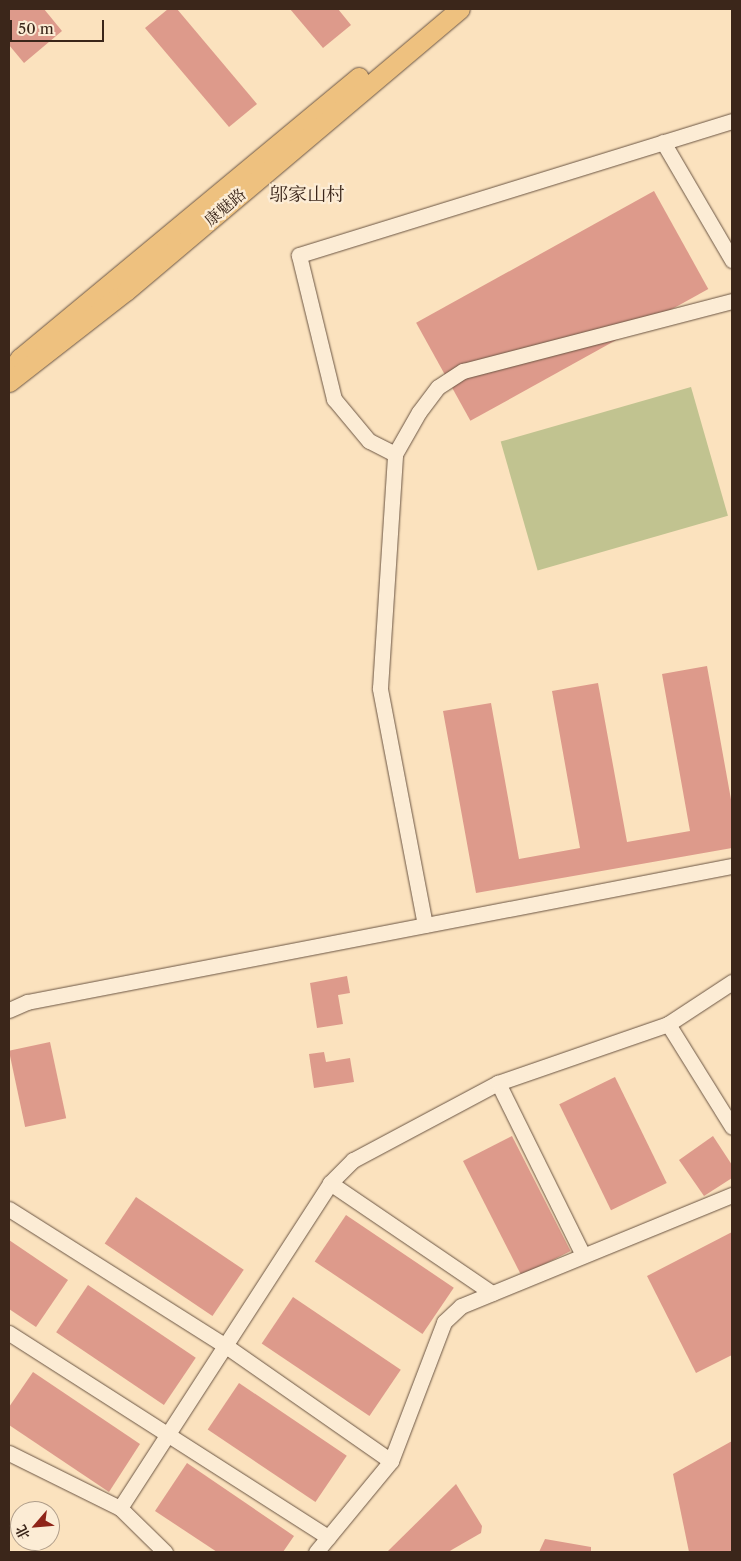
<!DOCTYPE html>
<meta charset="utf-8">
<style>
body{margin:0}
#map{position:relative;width:741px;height:1561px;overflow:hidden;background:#fbe2be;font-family:"Libre Caslon Text","Noto Serif SC",serif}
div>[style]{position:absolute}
.green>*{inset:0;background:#c1c390;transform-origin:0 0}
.building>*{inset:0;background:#dd9a8b;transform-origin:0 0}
.roads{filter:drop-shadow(0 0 1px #6b5543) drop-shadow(0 0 1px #6b5543)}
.minor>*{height:15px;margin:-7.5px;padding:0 7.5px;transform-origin:7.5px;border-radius:7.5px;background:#fcecd5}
.major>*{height:19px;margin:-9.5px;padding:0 9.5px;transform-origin:9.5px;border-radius:9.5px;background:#eec17f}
span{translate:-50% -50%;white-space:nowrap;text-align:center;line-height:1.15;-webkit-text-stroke:4.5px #fcecd5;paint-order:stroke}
.street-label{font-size:16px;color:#3b261a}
.quarter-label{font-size:19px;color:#3b261a}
.frame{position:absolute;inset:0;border:10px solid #3b261a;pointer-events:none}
.north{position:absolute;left:10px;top:1501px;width:50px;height:50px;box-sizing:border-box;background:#fcecd5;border:1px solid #af9d8a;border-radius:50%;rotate:243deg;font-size:14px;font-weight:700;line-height:20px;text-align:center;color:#3b261a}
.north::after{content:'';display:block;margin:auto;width:18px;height:22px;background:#8f2418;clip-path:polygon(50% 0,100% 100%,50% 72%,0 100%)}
.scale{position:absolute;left:10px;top:20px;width:94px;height:22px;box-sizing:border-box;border:2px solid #3b261a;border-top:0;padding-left:6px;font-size:15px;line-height:18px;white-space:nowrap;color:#3b261a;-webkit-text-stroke:4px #fcecd5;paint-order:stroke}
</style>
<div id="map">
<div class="green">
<i style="left:691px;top:387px;width:134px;height:198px;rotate:74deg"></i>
</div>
<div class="building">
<i style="clip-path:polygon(9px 9px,44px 9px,62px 31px,24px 63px,9px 45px)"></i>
<i style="clip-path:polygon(168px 9px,177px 9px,257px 104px,229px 127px,145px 28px)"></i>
<i style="clip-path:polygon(290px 9px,338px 9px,351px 25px,323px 48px)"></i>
<i style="left:654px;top:191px;width:112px;height:272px;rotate:61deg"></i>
<i style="clip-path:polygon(707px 666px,732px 805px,732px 848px,476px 893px,443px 711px,491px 703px,519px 859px,580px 848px,552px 691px,598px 683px,627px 842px,690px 831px,662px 674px)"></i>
<i style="clip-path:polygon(347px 976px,350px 993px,338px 995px,343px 1024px,317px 1028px,310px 983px)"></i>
<i style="left:50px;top:1042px;width:78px;height:42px;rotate:78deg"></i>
<i style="clip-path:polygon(324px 1052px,326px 1062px,350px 1058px,354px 1082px,314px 1088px,309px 1054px)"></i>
<i style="left:615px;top:1077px;width:118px;height:62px;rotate:64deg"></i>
<i style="left:512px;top:1136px;width:129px;height:55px;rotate:63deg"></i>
<i style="clip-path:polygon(713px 1136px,732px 1165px,732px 1178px,704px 1196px,679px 1160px)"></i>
<i style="left:136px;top:1197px;width:130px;height:56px;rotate:34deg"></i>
<i style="left:346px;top:1215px;width:130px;height:56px;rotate:34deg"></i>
<i style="clip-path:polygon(732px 1232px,732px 1355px,696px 1373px,647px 1276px)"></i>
<i style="clip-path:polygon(9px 1240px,68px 1280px,36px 1327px,9px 1309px)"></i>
<i style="left:88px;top:1285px;width:130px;height:57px;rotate:34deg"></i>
<i style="left:293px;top:1297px;width:130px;height:56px;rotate:34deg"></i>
<i style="clip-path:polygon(33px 1372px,140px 1444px,109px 1492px,9px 1425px,9px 1407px)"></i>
<i style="left:239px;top:1383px;width:130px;height:56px;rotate:34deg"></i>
<i style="clip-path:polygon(732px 1441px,732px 1552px,689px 1552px,673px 1474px)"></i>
<i style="clip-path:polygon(187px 1463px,294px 1536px,283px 1552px,217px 1552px,155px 1511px)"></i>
<i style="clip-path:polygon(456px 1484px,482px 1526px,481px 1533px,448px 1552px,387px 1552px)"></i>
<i style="clip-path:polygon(545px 1539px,591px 1547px,591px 1552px,539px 1552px)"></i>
</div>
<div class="roads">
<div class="minor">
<i style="left:663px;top:142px;width:137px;rotate:59.7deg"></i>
<i style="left:395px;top:454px;width:29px;rotate:-153deg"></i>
<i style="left:369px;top:441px;width:55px;rotate:-129.8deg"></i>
<i style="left:334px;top:399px;width:148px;rotate:-103.7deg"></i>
<i style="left:299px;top:255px;width:453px;rotate:-17.2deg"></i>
<i style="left:425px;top:925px;width:241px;rotate:-100.8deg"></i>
<i style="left:380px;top:688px;width:234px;rotate:-86.3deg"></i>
<i style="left:395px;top:454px;width:48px;rotate:-60.3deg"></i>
<i style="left:419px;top:412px;width:31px;rotate:-53deg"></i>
<i style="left:438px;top:387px;width:30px;rotate:-33deg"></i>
<i style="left:463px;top:371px;width:278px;rotate:-14.6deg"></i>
<i style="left:9px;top:1010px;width:20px;rotate:-24deg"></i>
<i style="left:27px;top:1002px;width:718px;rotate:-10.92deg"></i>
<i style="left:668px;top:1024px;width:121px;rotate:58.1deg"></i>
<i style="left:498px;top:1083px;width:192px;rotate:63.7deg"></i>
<i style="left:330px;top:1183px;width:196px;rotate:34.2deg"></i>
<i style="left:9px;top:1209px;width:257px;rotate:32.3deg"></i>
<i style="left:226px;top:1346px;width:201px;rotate:34.9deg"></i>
<i style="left:9px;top:1333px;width:379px;rotate:32.6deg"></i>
<i style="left:9px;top:1453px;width:124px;rotate:26.4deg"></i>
<i style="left:120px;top:1508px;width:63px;rotate:44.4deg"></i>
<i style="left:120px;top:1508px;width:387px;rotate:-57.1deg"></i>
<i style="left:330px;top:1183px;width:33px;rotate:-45deg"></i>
<i style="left:353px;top:1160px;width:164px;rotate:-28deg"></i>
<i style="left:498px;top:1083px;width:180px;rotate:-19.1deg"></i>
<i style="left:668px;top:1024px;width:77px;rotate:-33.3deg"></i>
<i style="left:316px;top:1552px;width:118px;rotate:-50.5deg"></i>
<i style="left:391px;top:1461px;width:149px;rotate:-69.1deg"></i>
<i style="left:444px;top:1322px;width:23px;rotate:-43deg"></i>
<i style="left:461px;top:1306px;width:293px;rotate:-22.3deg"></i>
</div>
<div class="major">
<i style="left:11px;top:370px;width:15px;rotate:-53deg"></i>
<i style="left:20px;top:358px;width:440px;rotate:-39.7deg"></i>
<i style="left:9px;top:382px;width:148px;rotate:-37.9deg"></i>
<i style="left:126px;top:291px;width:437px;rotate:-40.2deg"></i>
</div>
</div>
<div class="street-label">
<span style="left:225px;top:207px;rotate:-40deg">康魅路</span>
</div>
<div class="quarter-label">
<span style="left:307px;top:195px">邬家山村</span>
</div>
<div class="frame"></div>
<div class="north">北</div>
<div class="scale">50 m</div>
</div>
